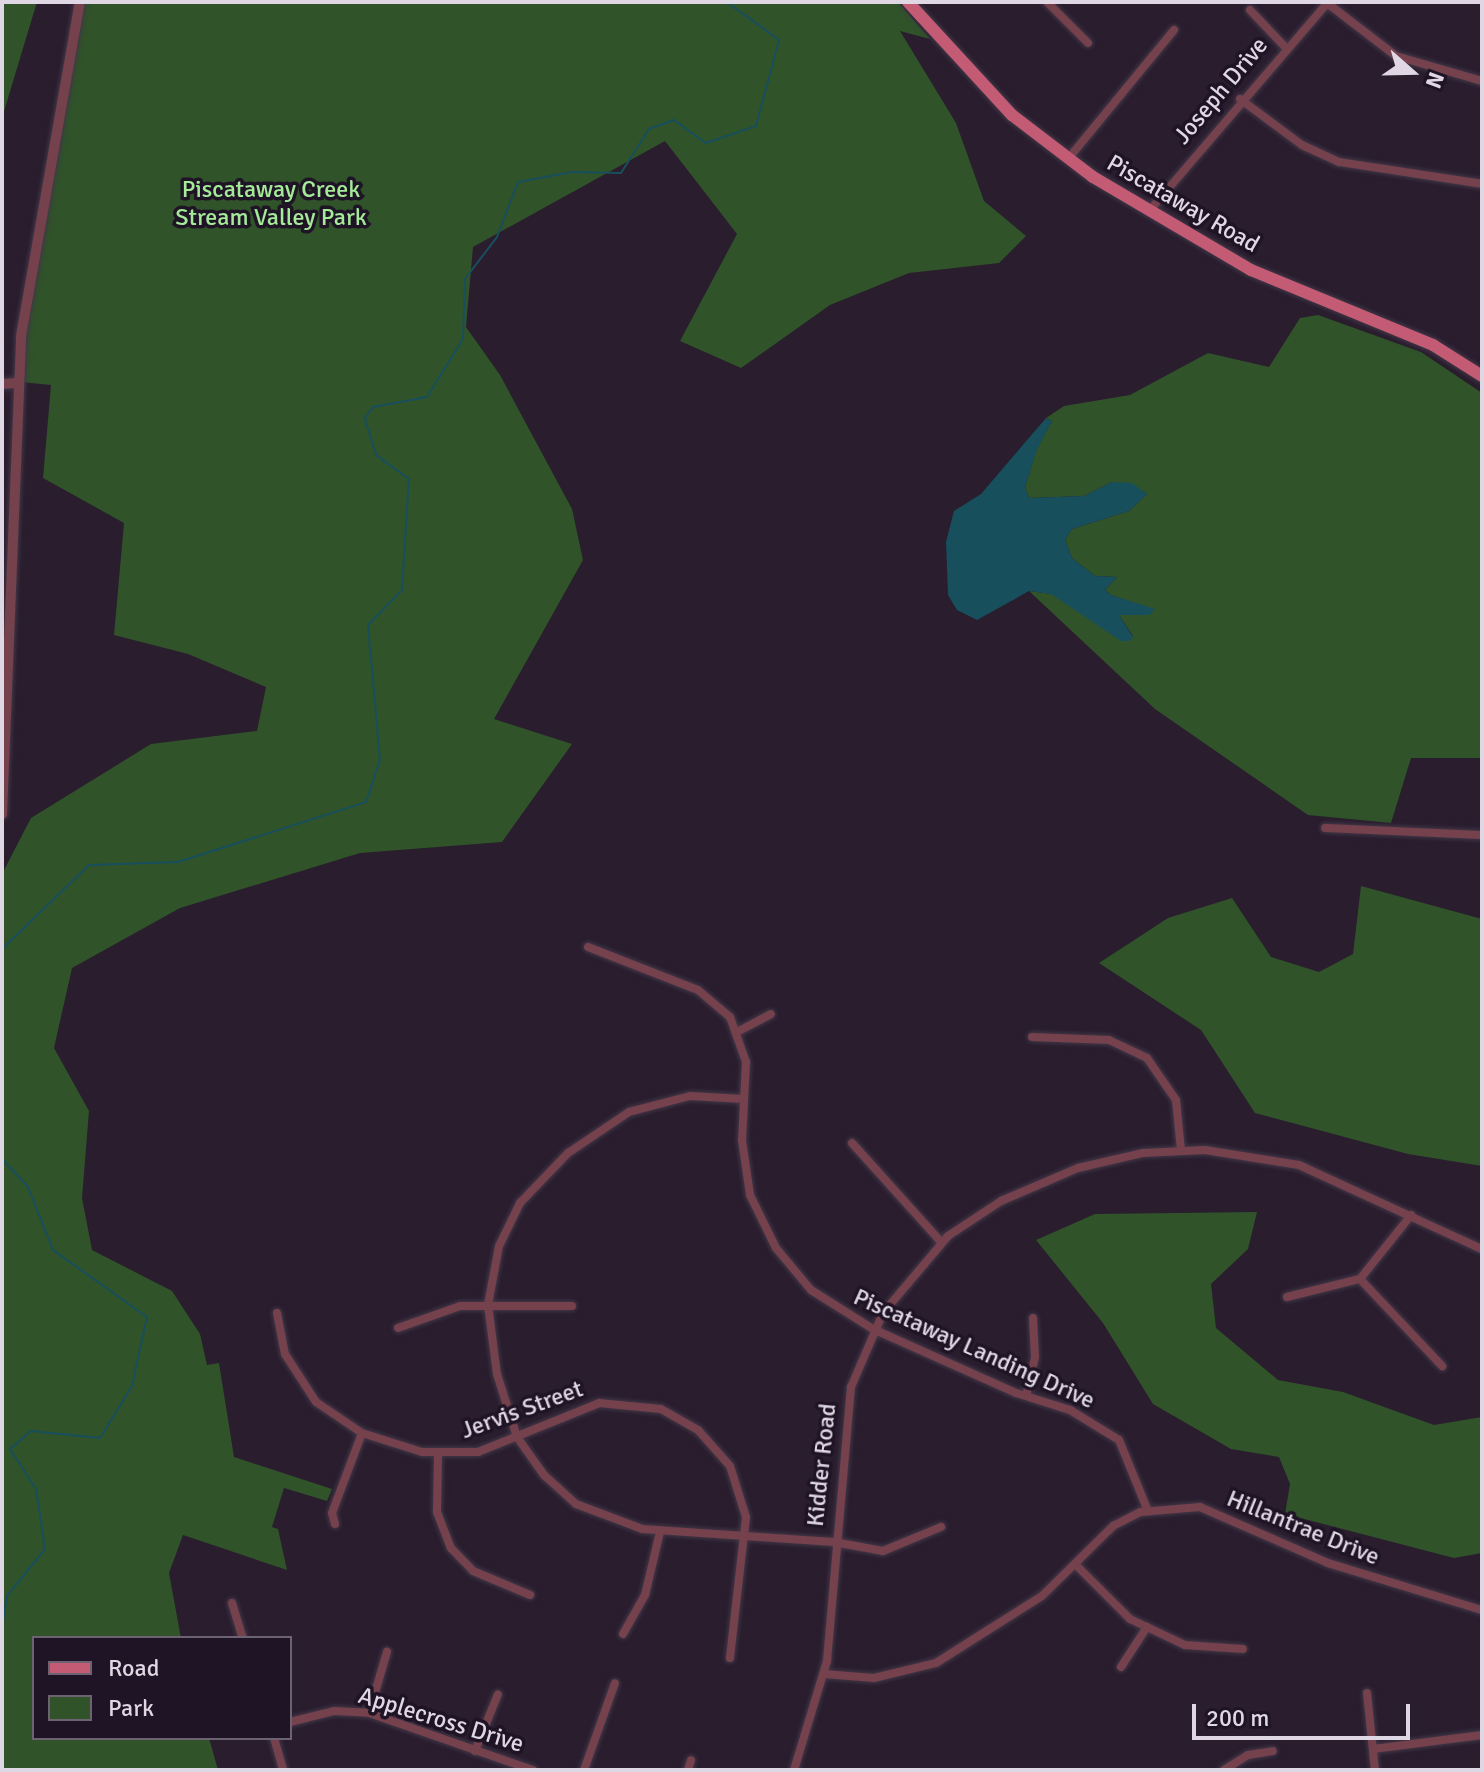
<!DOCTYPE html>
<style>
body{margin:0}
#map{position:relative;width:1484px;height:1772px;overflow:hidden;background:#291d2e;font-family:Signika,sans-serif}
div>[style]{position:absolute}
.green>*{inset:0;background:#30532a}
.water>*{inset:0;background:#184f5c}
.stream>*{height:2px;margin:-1px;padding:0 1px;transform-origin:1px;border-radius:1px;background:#184f5c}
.roads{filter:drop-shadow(0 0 2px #423747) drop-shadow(0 0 2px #423747)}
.minor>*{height:8px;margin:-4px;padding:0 4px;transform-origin:4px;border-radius:4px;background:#74414c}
.tertiary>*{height:10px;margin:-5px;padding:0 5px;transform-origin:5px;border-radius:5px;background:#74414c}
.primary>*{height:12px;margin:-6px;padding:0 6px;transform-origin:6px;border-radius:6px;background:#c45b74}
span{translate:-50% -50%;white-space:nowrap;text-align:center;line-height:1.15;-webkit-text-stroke:7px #1f1425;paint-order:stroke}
.street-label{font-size:24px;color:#dfd7e3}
.park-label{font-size:24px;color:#a4ea98}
.frame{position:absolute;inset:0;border:4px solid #dfd7e3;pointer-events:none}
.legend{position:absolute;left:32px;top:1636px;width:260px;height:104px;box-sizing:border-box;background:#1f1425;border:2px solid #6c6271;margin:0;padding:10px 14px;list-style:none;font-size:24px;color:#dfd7e3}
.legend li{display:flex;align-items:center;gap:16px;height:40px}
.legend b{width:40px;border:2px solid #6c6271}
.north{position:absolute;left:1372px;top:32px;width:80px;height:80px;-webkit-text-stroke:6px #1f1425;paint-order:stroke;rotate:110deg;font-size:22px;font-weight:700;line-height:32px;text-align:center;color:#dfd7e3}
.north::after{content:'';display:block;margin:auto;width:28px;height:36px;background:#dfd7e3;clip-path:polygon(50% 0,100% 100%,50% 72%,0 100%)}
.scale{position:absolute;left:1192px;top:1704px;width:218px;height:36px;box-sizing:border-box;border:4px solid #dfd7e3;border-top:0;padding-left:10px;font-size:24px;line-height:28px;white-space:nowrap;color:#dfd7e3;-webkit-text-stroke:6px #1f1425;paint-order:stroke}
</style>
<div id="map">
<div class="green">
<i style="clip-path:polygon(2px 2px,37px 2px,2px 118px)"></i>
<i style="clip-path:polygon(82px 2px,898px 2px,930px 39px,900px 31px,956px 123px,984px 201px,1026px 236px,999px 263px,909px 273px,830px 305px,741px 368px,680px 341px,737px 234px,665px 141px,473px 247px,466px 327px,500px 375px,572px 509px,583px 560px,494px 719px,572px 744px,502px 842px,360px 853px,180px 908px,72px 968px,54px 1048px,89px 1111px,82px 1198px,92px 1250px,172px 1291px,200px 1334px,207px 1365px,219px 1363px,234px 1457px,332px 1489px,327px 1501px,284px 1488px,272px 1527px,278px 1529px,287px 1570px,183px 1535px,169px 1573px,181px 1638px,34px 1638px,34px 1738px,209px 1738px,218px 1770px,2px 1770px,2px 874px,31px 818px,151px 744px,257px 731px,266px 687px,188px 654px,114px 635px,124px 523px,43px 478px,51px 385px,20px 382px,22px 348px)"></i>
<i style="clip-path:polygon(1318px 315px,1421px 352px,1482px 393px,1482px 758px,1411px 758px,1391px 823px,1308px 815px,1155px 709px,1029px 591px,1052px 594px,1133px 636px,1119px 615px,1155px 610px,1111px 595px,1105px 590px,1117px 577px,1095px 576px,1072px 558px,1065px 540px,1072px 529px,1129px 511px,1147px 494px,1112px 482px,1084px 496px,1029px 498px,1025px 487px,1037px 448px,1052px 421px,1046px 418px,1064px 406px,1130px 395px,1208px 353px,1269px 367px,1300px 318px)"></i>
<i style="clip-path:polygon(1361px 886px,1482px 919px,1482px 1166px,1408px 1154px,1255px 1113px,1201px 1030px,1099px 963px,1168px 918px,1232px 898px,1271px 957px,1319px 972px,1353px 954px)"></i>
<i style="clip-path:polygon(1257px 1212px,1248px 1249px,1211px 1284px,1216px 1328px,1278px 1380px,1343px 1392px,1434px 1425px,1482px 1417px,1482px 1553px,1454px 1558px,1285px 1514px,1290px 1484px,1279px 1457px,1231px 1449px,1153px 1404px,1103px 1323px,1036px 1240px,1095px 1214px)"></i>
</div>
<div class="water">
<i style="clip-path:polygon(1046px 418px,1052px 421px,1037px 449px,1025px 487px,1029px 498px,1084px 496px,1112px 482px,1132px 483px,1147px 494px,1129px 511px,1072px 529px,1065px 540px,1072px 558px,1095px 576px,1117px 577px,1105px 590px,1111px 595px,1155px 609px,1149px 615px,1119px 615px,1133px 637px,1130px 641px,1121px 641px,1051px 594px,1029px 591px,977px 620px,957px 610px,948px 595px,946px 542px,954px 511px,981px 494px)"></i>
</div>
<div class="stream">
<i style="left:2px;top:949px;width:121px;rotate:-44deg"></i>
<i style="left:89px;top:865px;width:89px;rotate:-1.9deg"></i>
<i style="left:178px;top:862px;width:197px;rotate:-17.7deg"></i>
<i style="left:366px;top:802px;width:44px;rotate:-71.6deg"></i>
<i style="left:380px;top:760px;width:136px;rotate:-95.1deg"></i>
<i style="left:368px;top:625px;width:49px;rotate:-45.8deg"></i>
<i style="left:402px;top:590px;width:111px;rotate:-86.4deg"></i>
<i style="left:409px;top:479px;width:41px;rotate:-144deg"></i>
<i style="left:376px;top:455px;width:39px;rotate:-107deg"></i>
<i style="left:365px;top:418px;width:14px;rotate:-54deg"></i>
<i style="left:373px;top:407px;width:55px;rotate:-10.5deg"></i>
<i style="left:427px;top:397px;width:68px;rotate:-58.2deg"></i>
<i style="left:463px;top:339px;width:60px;rotate:-88.1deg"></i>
<i style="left:465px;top:279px;width:53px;rotate:-52.7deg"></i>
<i style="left:497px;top:237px;width:59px;rotate:-69.1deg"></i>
<i style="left:518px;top:182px;width:55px;rotate:-10.5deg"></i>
<i style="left:572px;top:172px;width:49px;rotate:1.2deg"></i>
<i style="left:621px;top:173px;width:52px;rotate:-57.5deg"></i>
<i style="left:649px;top:129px;width:27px;rotate:-20deg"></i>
<i style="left:674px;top:120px;width:39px;rotate:36deg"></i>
<i style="left:706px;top:143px;width:53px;rotate:-18.8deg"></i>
<i style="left:756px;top:126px;width:89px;rotate:-75deg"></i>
<i style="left:779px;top:40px;width:63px;rotate:-144deg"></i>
<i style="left:728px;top:3px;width:36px;rotate:-178deg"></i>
<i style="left:2px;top:1159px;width:38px;rotate:47deg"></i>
<i style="left:28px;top:1187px;width:68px;rotate:68.4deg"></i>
<i style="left:53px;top:1250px;width:115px;rotate:35.5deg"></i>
<i style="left:147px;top:1317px;width:71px;rotate:102.3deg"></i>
<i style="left:132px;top:1386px;width:61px;rotate:121.6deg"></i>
<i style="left:100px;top:1438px;width:69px;rotate:-174.2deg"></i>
<i style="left:31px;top:1431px;width:28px;rotate:139deg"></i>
<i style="left:10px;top:1449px;width:48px;rotate:57deg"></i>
<i style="left:36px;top:1489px;width:61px;rotate:81.5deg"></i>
<i style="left:45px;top:1549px;width:60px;rotate:129deg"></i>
<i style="left:7px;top:1596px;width:30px;rotate:99deg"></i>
</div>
<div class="roads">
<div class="minor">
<i style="left:1047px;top:2px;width:58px;rotate:45deg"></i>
<i style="left:1327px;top:3px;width:87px;rotate:37.5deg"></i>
<i style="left:1396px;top:56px;width:90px;rotate:16.2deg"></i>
<i style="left:1250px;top:10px;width:50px;rotate:46.6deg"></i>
<i style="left:1240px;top:99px;width:77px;rotate:36.6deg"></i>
<i style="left:1302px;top:145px;width:41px;rotate:24.7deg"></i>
<i style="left:1339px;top:162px;width:145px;rotate:8.7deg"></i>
<i style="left:1068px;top:159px;width:167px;rotate:-50.6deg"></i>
<i style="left:1150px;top:210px;width:274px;rotate:-49.4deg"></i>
<i style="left:1325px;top:828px;width:157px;rotate:2.6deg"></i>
<i style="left:588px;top:947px;width:118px;rotate:21.4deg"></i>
<i style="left:698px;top:990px;width:42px;rotate:40.2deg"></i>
<i style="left:730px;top:1017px;width:48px;rotate:70.4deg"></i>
<i style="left:746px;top:1062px;width:78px;rotate:92.9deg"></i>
<i style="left:742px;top:1140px;width:56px;rotate:81.7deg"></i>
<i style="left:750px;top:1195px;width:59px;rotate:63.9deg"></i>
<i style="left:776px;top:1248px;width:55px;rotate:50.2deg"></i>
<i style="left:811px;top:1290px;width:73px;rotate:32.2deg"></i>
<i style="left:873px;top:1329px;width:157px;rotate:24.1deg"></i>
<i style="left:1016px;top:1393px;width:57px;rotate:17.5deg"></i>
<i style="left:1070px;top:1410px;width:57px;rotate:31.5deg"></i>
<i style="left:1119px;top:1440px;width:77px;rotate:67.8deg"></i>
<i style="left:739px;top:1031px;width:36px;rotate:-28deg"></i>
<i style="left:1032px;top:1037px;width:77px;rotate:2.2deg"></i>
<i style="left:1109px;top:1040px;width:42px;rotate:25.3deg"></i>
<i style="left:1147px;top:1058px;width:51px;rotate:55.4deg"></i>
<i style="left:1176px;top:1100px;width:50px;rotate:84.3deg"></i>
<i style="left:744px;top:1099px;width:54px;rotate:-176.8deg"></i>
<i style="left:690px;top:1096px;width:63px;rotate:165.3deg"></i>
<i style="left:629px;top:1112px;width:73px;rotate:146.1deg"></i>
<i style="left:568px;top:1153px;width:69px;rotate:133.8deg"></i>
<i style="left:520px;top:1203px;width:48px;rotate:116deg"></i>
<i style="left:499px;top:1246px;width:60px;rotate:100.6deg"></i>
<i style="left:488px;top:1305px;width:70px;rotate:82.6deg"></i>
<i style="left:497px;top:1374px;width:66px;rotate:72.4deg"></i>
<i style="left:517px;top:1437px;width:47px;rotate:54.6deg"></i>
<i style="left:544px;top:1475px;width:43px;rotate:42.2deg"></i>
<i style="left:576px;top:1504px;width:71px;rotate:20.7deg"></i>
<i style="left:642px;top:1529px;width:192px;rotate:3.9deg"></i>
<i style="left:834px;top:1542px;width:50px;rotate:10.4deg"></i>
<i style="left:883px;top:1551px;width:63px;rotate:-22.5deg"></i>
<i style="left:852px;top:1143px;width:133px;rotate:48deg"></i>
<i style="left:1360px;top:1279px;width:120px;rotate:46.7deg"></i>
<i style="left:1287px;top:1297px;width:75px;rotate:-13.9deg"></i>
<i style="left:1360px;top:1279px;width:82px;rotate:-51.4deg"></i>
<i style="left:277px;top:1313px;width:42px;rotate:79deg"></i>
<i style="left:285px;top:1354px;width:57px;rotate:57.1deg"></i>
<i style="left:316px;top:1402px;width:55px;rotate:34deg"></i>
<i style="left:362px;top:1433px;width:63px;rotate:17.6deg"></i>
<i style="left:422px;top:1452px;width:56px"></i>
<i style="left:478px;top:1452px;width:131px;rotate:-22deg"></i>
<i style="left:599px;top:1403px;width:62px;rotate:5.5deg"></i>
<i style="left:661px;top:1409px;width:43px;rotate:29.6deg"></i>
<i style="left:698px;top:1430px;width:48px;rotate:48.4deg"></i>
<i style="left:730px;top:1466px;width:53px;rotate:72.6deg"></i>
<i style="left:746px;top:1517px;width:142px;rotate:96.5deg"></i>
<i style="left:398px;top:1328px;width:66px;rotate:-19.5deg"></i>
<i style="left:460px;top:1306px;width:112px"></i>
<i style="left:1027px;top:1392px;width:36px;rotate:-77deg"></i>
<i style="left:1035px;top:1357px;width:39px;rotate:-93deg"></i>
<i style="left:438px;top:1455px;width:57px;rotate:91deg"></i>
<i style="left:437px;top:1512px;width:39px;rotate:69deg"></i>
<i style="left:451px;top:1548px;width:32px;rotate:46deg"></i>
<i style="left:473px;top:1571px;width:62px;rotate:22.8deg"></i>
<i style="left:335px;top:1524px;width:11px;rotate:-105deg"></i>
<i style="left:332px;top:1513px;width:85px;rotate:-69.4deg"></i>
<i style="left:1075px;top:1564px;width:78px;rotate:45deg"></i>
<i style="left:1130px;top:1619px;width:61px;rotate:25.3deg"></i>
<i style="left:1185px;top:1645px;width:58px;rotate:3.9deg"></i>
<i style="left:232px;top:1603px;width:37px;rotate:73deg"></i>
<i style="left:623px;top:1634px;width:45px;rotate:-60.6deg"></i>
<i style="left:645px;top:1595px;width:65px;rotate:-76.6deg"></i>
<i style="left:1121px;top:1667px;width:48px;rotate:-57deg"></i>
<i style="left:824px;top:1674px;width:50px;rotate:4.6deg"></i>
<i style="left:874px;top:1678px;width:64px;rotate:-13.6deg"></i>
<i style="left:936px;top:1663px;width:125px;rotate:-32.3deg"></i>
<i style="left:1042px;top:1596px;width:100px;rotate:-44.6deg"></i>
<i style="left:1113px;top:1526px;width:31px;rotate:-27deg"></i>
<i style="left:1141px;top:1512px;width:59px;rotate:-4.8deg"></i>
<i style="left:1200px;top:1507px;width:140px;rotate:23.6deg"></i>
<i style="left:1328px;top:1563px;width:161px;rotate:17deg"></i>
<i style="left:1367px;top:1693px;width:77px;rotate:84.1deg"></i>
<i style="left:369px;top:1713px;width:64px;rotate:-73.6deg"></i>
<i style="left:290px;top:1722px;width:45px;rotate:-14deg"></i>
<i style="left:334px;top:1711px;width:35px;rotate:3deg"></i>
<i style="left:369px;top:1713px;width:174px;rotate:19.2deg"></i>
<i style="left:274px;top:1738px;width:33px;rotate:74deg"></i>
<i style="left:1373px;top:1749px;width:110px;rotate:-7.3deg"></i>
<i style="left:475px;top:1751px;width:61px;rotate:-68deg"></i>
<i style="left:584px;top:1770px;width:92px;rotate:-70.4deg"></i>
<i style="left:688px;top:1770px;width:10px;rotate:-73deg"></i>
<i style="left:794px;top:1770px;width:114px;rotate:-73.2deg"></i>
<i style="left:827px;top:1661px;width:275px;rotate:-85deg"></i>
<i style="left:851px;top:1387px;width:81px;rotate:-66.6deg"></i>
<i style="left:883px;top:1313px;width:101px;rotate:-49.8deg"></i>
<i style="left:948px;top:1236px;width:64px;rotate:-33.4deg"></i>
<i style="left:1001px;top:1201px;width:84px;rotate:-23.2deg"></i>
<i style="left:1078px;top:1168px;width:67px;rotate:-13deg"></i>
<i style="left:1143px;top:1153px;width:62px;rotate:-2.8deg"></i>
<i style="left:1205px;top:1150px;width:95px;rotate:9.1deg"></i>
<i style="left:1299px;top:1165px;width:201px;rotate:24.7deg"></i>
<i style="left:1224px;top:1770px;width:28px;rotate:-32deg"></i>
<i style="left:1248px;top:1755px;width:25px;rotate:-9deg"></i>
</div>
<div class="tertiary">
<i style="left:2px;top:384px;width:16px;rotate:-4deg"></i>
<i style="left:2px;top:814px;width:478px;rotate:-87.7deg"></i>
<i style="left:21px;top:336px;width:339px;rotate:-80deg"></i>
</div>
<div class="primary">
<i style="left:908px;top:2px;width:154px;rotate:47.4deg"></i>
<i style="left:1012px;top:115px;width:102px;rotate:37.4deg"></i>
<i style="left:1093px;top:177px;width:183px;rotate:30.5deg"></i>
<i style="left:1251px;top:270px;width:197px;rotate:22.4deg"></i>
<i style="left:1433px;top:345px;width:58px;rotate:32.3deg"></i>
</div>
</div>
<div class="street-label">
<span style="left:1221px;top:91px;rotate:-50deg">Joseph Drive</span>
<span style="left:1183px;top:204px;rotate:30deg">Piscataway Road</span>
<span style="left:974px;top:1349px;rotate:24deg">Piscataway Landing Drive</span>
<span style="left:522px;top:1410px;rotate:-20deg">Jervis Street</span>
<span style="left:822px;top:1465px;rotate:-84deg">Kidder Road</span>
<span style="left:1303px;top:1528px;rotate:22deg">Hillantrae Drive</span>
<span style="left:441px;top:1720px;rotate:17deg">Applecross Drive</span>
</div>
<div class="park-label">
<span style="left:271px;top:204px">Piscataway Creek<br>Stream Valley Park</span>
</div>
<div class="frame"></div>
<ul class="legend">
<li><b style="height:10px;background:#c45b74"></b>Road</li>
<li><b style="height:22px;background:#30532a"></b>Park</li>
</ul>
<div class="north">N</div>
<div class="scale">200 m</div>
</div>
